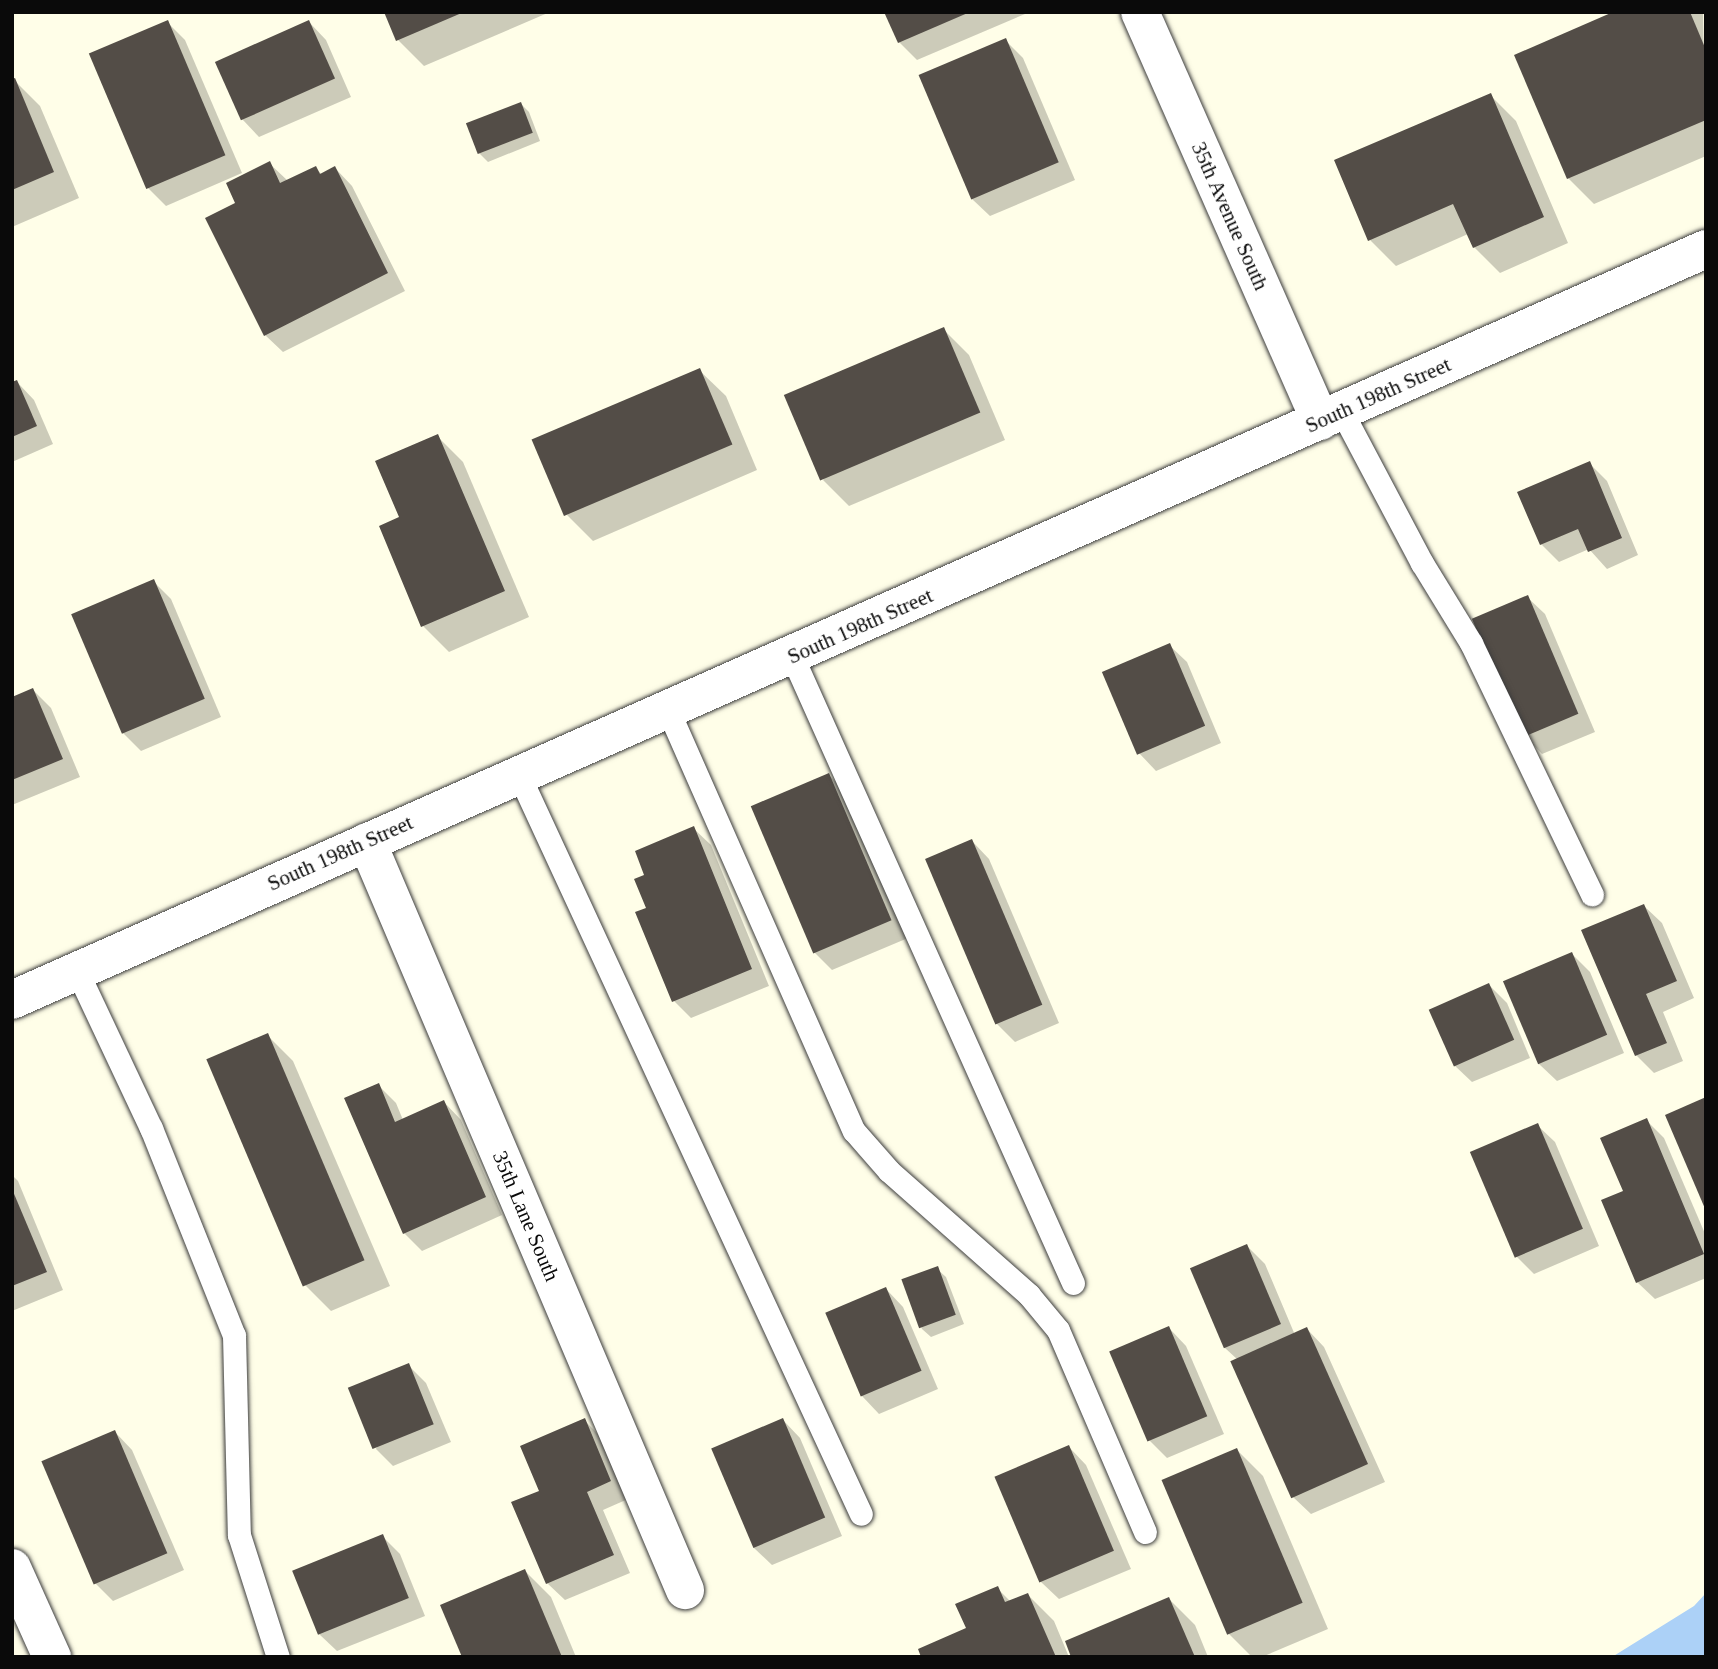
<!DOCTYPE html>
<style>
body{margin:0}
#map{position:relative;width:1718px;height:1669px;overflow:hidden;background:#fffee8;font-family:"Times New Roman",serif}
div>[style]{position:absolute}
.water>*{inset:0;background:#acd1f7}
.shadow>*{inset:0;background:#0003}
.building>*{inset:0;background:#534d47;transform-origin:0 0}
.roads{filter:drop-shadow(0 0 2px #3d3d3d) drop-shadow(0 0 2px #3d3d3d)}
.service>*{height:23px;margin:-11.5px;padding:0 11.5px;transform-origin:11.5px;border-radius:11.5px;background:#fff}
.minor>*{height:38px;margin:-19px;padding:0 19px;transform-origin:19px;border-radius:19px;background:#fff}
span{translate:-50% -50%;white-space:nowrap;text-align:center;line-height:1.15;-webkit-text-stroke:7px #fff;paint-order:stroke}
.street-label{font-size:21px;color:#0a0a0a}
.frame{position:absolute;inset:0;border:14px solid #0a0a0a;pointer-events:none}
</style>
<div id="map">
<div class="water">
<i style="clip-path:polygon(1706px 1593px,1706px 1657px,1612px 1657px,1694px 1606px)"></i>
</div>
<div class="shadow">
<i style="clip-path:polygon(386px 12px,550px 12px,424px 66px,398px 40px)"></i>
<i style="clip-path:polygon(886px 12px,1024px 12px,1025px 14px,917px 60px,899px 42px)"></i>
<i style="clip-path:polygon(1618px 12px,1703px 12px,1706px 156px,1594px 204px,1568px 178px)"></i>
<i style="clip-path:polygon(167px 22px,185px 40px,242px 173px,166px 206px,148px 188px)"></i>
<i style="clip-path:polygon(309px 22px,326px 40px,351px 97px,259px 137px,242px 119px)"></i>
<i style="clip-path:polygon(1005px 40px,1023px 58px,1075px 180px,990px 216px,972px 199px)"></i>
<i style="clip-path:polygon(14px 80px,40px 106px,79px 198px,12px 227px)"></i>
<i style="clip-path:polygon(1490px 95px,1516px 121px,1568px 243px,1500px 273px,1474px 247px,1468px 234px,1396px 266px,1370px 240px)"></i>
<i style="clip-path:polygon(521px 104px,529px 112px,540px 141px,488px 162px,479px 153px)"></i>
<i style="clip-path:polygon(269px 163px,288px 181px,316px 168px,322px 175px,335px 168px,352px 186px,405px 291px,283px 352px,265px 335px,238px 204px)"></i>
<i style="clip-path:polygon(943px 329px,969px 355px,1005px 440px,849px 506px,823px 480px)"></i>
<i style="clip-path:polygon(700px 371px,726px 396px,757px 470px,593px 541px,567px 515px)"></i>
<i style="clip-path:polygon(17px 382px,34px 400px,53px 444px,12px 462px,12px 384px)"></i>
<i style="clip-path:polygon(437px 436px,463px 462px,529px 617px,449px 652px,423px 626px)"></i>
<i style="clip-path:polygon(1589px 463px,1607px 481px,1638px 555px,1607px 569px,1589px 549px,1559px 562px,1541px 544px)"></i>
<i style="clip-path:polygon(153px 581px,171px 599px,221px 717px,141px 751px,123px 733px)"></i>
<i style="clip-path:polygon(1527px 597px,1545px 614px,1595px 732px,1542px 754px,1525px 736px)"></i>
<i style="clip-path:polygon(1169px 645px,1187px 662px,1221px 743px,1156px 771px,1139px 753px)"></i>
<i style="clip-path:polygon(33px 690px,51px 708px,80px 777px,12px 805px,12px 699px)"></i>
<i style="clip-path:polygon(829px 775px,847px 793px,908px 938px,832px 970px,815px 953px)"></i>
<i style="clip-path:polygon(693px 828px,711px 845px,769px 986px,691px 1018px,674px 1001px,648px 909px,647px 875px)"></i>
<i style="clip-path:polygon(972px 841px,989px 859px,1059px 1023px,1015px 1042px,997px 1024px)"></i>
<i style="clip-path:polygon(1644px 906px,1662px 923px,1694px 998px,1663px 1012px,1683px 1061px,1654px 1073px,1636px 1055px)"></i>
<i style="clip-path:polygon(1572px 954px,1590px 972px,1624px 1053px,1557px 1081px,1539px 1064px)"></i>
<i style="clip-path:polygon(1489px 985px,1507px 1003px,1530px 1058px,1472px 1082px,1454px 1065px)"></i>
<i style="clip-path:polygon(267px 1035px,293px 1061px,390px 1286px,331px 1311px,305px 1285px)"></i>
<i style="clip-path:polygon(378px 1085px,396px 1103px,403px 1120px,444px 1102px,461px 1120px,502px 1215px,422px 1251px,404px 1233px)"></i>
<i style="clip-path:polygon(1646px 1120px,1664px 1138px,1706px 1236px,1706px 1278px,1655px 1299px,1637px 1282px)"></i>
<i style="clip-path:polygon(1537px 1125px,1555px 1142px,1599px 1246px,1534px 1274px,1516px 1256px)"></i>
<i style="clip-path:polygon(12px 1175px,18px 1181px,63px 1290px,12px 1311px)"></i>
<i style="clip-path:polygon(1247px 1246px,1265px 1264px,1295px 1335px,1307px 1329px,1324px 1347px,1385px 1482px,1311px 1514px,1293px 1497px,1238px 1360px,1225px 1348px)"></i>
<i style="clip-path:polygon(937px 1269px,946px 1277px,964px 1324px,931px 1337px,922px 1329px,904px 1281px)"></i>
<i style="clip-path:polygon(886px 1289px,903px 1307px,938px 1389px,879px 1414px,862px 1396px)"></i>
<i style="clip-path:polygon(1169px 1328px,1186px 1346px,1224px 1434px,1167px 1458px,1149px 1440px)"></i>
<i style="clip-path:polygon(408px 1365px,426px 1383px,451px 1442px,393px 1466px,376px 1449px)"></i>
<i style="clip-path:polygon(584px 1420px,602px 1438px,628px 1499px,603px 1510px,630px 1573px,565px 1600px,547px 1583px,542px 1491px)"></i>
<i style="clip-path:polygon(783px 1420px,800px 1438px,842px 1536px,772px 1565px,754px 1548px)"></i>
<i style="clip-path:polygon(115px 1432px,132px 1450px,184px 1570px,113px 1601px,95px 1583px)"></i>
<i style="clip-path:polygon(1069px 1447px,1086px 1465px,1131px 1569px,1059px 1599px,1041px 1582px)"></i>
<i style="clip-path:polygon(1237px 1450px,1263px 1476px,1328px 1629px,1262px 1657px,1252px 1657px,1229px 1634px)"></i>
<i style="clip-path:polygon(382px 1536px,400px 1554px,425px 1616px,337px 1651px,319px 1634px)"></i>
<i style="clip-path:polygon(525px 1571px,551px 1597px,576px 1657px,464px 1657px)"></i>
<i style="clip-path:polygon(997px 1588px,1011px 1602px,1028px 1595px,1054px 1621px,1069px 1657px,923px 1657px,968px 1629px)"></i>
<i style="clip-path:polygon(1169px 1599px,1195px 1625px,1208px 1657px,1073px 1657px)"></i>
</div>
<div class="building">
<i style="clip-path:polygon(384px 12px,464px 12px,396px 41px)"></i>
<i style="clip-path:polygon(884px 12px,970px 12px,898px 43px)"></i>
<i style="clip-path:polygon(1613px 12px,1690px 12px,1706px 50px,1706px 120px,1567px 179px,1514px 55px)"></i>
<i style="left:168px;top:20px;width:147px;height:86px;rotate:67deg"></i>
<i style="left:309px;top:20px;width:64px;height:103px;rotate:66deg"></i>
<i style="left:1006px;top:38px;width:135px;height:95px;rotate:67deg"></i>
<i style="clip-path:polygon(15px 78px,54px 172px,12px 190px,12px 79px)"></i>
<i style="clip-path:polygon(1491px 93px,1544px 217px,1473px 248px,1453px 204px,1368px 241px,1334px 160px)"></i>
<i style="left:521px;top:102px;width:33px;height:59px;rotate:69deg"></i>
<i style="clip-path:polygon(270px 161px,280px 183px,316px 166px,320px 174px,335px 166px,388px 273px,264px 336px,205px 218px,235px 203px,226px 183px)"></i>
<i style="left:944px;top:327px;width:93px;height:174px;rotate:67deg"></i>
<i style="left:700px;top:368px;width:83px;height:183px;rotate:67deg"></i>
<i style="clip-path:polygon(17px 380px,37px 426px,12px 437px,12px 382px)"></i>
<i style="clip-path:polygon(438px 434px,505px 591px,421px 627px,379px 526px,399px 517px,375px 461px)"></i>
<i style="clip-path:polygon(1590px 461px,1622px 538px,1588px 552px,1578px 529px,1540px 545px,1517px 492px)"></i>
<i style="left:154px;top:579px;width:130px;height:90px;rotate:67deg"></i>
<i style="left:1528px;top:595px;width:129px;height:61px;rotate:67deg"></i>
<i style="left:1170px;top:643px;width:90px;height:74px;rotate:67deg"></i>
<i style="clip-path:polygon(33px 688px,63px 759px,12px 780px,12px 697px)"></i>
<i style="left:829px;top:773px;width:160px;height:85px;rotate:67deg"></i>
<i style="clip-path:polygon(694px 826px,752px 969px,672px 1002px,635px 912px,646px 908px,634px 879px,644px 875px,635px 851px)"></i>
<i style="left:972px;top:839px;width:180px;height:51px;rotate:67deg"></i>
<i style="clip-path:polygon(1644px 904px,1677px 981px,1646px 994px,1667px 1043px,1635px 1056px,1581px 930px)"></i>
<i style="left:1572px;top:952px;width:90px;height:75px;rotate:67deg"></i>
<i style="left:1489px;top:983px;width:62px;height:66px;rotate:66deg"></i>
<i style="left:268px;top:1033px;width:247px;height:67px;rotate:67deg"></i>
<i style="clip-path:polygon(379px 1083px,395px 1122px,444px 1100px,486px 1197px,403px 1234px,344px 1098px)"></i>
<i style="clip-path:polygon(1706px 1097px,1706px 1211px,1665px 1115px)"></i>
<i style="clip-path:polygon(1647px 1118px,1704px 1254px,1636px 1283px,1601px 1200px,1623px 1191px,1600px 1138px)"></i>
<i style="left:1538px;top:1123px;width:115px;height:74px;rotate:67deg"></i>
<i style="clip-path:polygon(12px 1189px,47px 1272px,12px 1286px)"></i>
<i style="left:1247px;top:1244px;width:87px;height:62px;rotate:67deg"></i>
<i style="left:938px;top:1266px;width:52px;height:39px;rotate:70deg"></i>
<i style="left:886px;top:1287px;width:91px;height:66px;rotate:67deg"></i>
<i style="left:1169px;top:1326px;width:98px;height:65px;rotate:67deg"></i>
<i style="left:1307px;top:1327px;width:150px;height:84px;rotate:66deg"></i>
<i style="left:409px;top:1363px;width:66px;height:66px;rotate:68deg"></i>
<i style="clip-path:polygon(585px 1418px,611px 1481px,587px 1492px,614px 1555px,546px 1584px,511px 1502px,539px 1491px,520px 1446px)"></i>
<i style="left:783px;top:1418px;width:108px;height:78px;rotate:67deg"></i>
<i style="left:115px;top:1430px;width:134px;height:80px;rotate:67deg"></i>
<i style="left:1069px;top:1445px;width:115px;height:81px;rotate:67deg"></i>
<i style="left:1237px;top:1448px;width:168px;height:82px;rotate:67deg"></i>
<i style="left:383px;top:1534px;width:69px;height:98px;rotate:68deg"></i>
<i style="clip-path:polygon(525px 1569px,562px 1657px,462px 1657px,440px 1605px)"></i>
<i style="clip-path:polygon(998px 1586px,1005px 1602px,1028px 1593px,1056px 1657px,921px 1657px,918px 1649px,966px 1628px,955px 1604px)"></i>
<i style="clip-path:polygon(1169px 1597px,1195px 1657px,1071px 1657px,1065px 1641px)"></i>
</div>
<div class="roads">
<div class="service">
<i style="left:1342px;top:412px;width:171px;rotate:62.1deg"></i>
<i style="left:1422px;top:563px;width:94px;rotate:58.5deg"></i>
<i style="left:1471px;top:643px;width:279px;rotate:64.3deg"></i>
<i style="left:792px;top:656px;width:687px;rotate:65.86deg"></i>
<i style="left:668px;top:710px;width:460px;rotate:66.2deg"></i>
<i style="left:854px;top:1131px;width:53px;rotate:48.8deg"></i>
<i style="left:889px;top:1171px;width:187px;rotate:41.5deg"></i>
<i style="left:1029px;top:1295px;width:45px;rotate:50.4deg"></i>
<i style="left:1058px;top:1330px;width:220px;rotate:66.7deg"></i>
<i style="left:519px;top:775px;width:814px;rotate:65.17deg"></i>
<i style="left:77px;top:971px;width:174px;rotate:64.8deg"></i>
<i style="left:151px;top:1128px;width:223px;rotate:68.2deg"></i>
<i style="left:234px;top:1335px;width:200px;rotate:88.6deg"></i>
<i style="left:239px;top:1535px;width:128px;rotate:72.3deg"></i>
</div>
<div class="minor">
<i style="left:1140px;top:12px;width:447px;rotate:66.2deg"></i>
<i style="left:367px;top:842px;width:813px;rotate:66.97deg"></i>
<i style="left:12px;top:1000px;width:1853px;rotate:-23.91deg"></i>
<i style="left:12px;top:1568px;width:98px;rotate:65.8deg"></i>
</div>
</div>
<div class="street-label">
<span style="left:1230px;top:216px;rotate:66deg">35th Avenue South</span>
<span style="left:1378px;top:395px;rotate:-24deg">South 198th Street</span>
<span style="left:860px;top:626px;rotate:-24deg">South 198th Street</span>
<span style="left:340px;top:853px;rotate:-24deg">South 198th Street</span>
<span style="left:526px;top:1216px;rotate:67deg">35th Lane South</span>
</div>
<div class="frame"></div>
</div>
